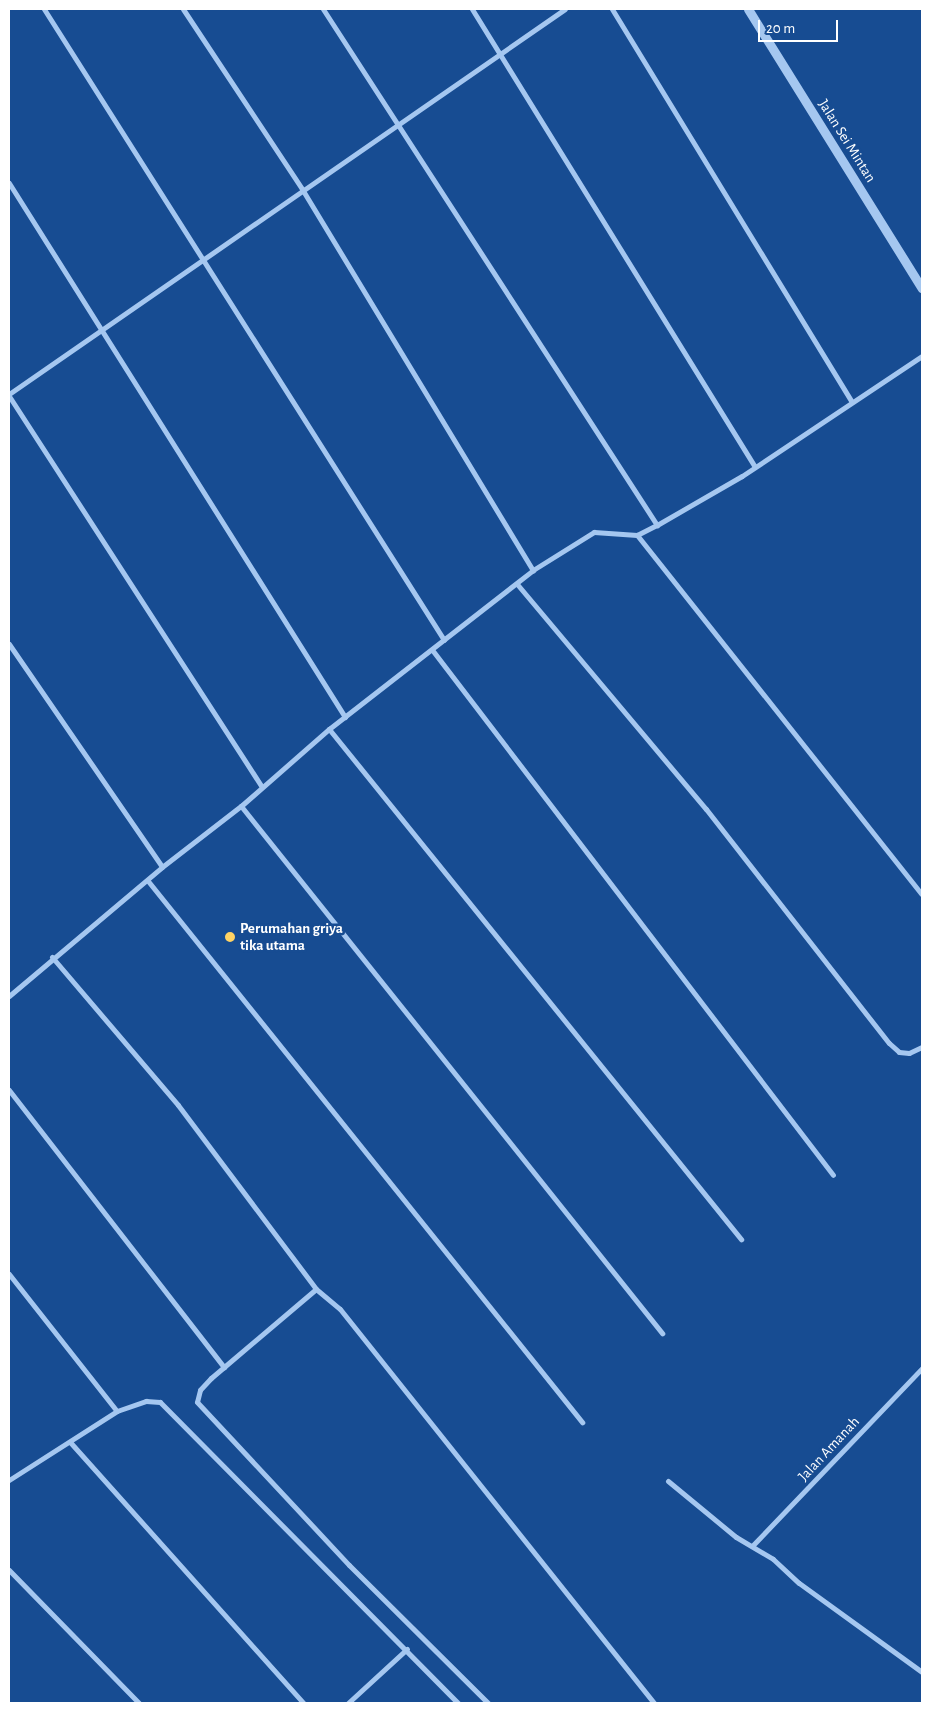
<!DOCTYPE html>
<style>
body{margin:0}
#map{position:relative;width:931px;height:1712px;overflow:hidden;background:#174c92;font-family:"Alegreya Sans",sans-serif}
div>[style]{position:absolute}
.minor>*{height:5px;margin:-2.5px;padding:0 2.5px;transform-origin:2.5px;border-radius:2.5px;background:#a5c7f0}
.tertiary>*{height:9px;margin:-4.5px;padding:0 4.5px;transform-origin:4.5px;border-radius:4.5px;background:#a5c7f0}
.dots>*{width:14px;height:14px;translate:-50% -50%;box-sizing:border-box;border:2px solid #174c92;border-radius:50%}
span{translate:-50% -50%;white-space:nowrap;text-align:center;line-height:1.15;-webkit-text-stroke:5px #174c92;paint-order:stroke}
.street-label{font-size:15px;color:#fff}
.poi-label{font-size:15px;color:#fff;font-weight:700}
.left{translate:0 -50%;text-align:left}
.frame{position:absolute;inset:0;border:10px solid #fff;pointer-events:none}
.scale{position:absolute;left:758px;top:20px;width:80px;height:22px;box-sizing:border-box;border:2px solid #fff;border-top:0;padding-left:6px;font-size:15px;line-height:18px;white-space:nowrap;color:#fff;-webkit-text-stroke:4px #174c92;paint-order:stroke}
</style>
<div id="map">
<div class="minor">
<i style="left:44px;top:9px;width:747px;rotate:57.63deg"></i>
<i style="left:183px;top:9px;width:216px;rotate:56.5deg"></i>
<i style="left:302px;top:189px;width:446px;rotate:58.8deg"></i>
<i style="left:323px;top:9px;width:615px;rotate:57.09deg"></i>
<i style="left:472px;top:9px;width:538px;rotate:58.29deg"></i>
<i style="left:612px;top:9px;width:460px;rotate:58.6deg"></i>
<i style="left:9px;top:183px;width:631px;rotate:57.82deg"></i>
<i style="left:9px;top:394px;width:676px;rotate:-34.7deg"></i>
<i style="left:9px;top:396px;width:464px;rotate:57.1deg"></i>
<i style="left:637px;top:535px;width:458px;rotate:51.6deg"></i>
<i style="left:517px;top:584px;width:294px;rotate:50deg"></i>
<i style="left:706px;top:809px;width:297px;rotate:52deg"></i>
<i style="left:889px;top:1043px;width:13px;rotate:42deg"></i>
<i style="left:899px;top:1052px;width:10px;rotate:6deg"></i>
<i style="left:909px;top:1053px;width:14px;rotate:-25deg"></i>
<i style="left:9px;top:644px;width:270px;rotate:55.5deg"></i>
<i style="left:433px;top:651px;width:659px;rotate:52.64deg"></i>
<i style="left:329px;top:729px;width:656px;rotate:51.07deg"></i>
<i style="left:241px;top:806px;width:675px;rotate:51.38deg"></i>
<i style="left:148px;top:881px;width:694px;rotate:51.26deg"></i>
<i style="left:52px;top:957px;width:194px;rotate:49.6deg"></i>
<i style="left:178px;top:1105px;width:230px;rotate:53.1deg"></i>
<i style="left:316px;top:1289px;width:31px;rotate:40deg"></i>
<i style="left:340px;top:1309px;width:504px;rotate:51.45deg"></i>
<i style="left:9px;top:996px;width:200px;rotate:-40.1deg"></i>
<i style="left:162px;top:867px;width:100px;rotate:-37.7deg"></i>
<i style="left:241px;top:806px;width:117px;rotate:-41.2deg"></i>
<i style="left:329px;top:729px;width:259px;rotate:-37.9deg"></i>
<i style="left:533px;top:570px;width:72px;rotate:-31.9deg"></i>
<i style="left:594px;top:532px;width:43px;rotate:4deg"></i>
<i style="left:637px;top:535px;width:22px;rotate:-27deg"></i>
<i style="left:657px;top:525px;width:98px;rotate:-30deg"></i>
<i style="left:742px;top:476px;width:216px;rotate:-33.7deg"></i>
<i style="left:9px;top:1090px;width:351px;rotate:52.2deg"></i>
<i style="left:9px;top:1274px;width:174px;rotate:51.8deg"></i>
<i style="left:316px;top:1289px;width:138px;rotate:139.7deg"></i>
<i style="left:211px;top:1378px;width:16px;rotate:133deg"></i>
<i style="left:200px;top:1390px;width:12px;rotate:104deg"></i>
<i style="left:197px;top:1402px;width:223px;rotate:47deg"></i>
<i style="left:349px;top:1565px;width:196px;rotate:44.8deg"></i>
<i style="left:70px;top:1442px;width:350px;rotate:48.2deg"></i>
<i style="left:9px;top:1480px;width:128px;rotate:-32.6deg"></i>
<i style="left:117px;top:1411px;width:31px;rotate:-19deg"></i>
<i style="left:146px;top:1401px;width:14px;rotate:4deg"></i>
<i style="left:160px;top:1402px;width:424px;rotate:45.3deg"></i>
<i style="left:668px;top:1481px;width:88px;rotate:39.5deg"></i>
<i style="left:736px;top:1537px;width:43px;rotate:30.7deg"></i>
<i style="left:773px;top:1559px;width:35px;rotate:43deg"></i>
<i style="left:799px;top:1583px;width:152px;rotate:35.9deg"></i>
<i style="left:753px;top:1545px;width:245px;rotate:-46.3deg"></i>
<i style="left:9px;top:1570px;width:186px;rotate:45.7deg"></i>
<i style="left:348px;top:1703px;width:80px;rotate:-42.5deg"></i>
</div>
<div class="tertiary">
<i style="left:748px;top:9px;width:329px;rotate:58.1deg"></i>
</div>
<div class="dots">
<i style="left:230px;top:937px;background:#ffd364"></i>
</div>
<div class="street-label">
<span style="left:847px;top:141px;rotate:58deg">Jalan Sei Mintan</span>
<span style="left:829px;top:1449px;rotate:-47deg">Jalan Amanah</span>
</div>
<div class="poi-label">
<span class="left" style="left:240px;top:937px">Perumahan griya<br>tika utama</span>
</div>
<div class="frame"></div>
<div class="scale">20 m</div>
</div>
